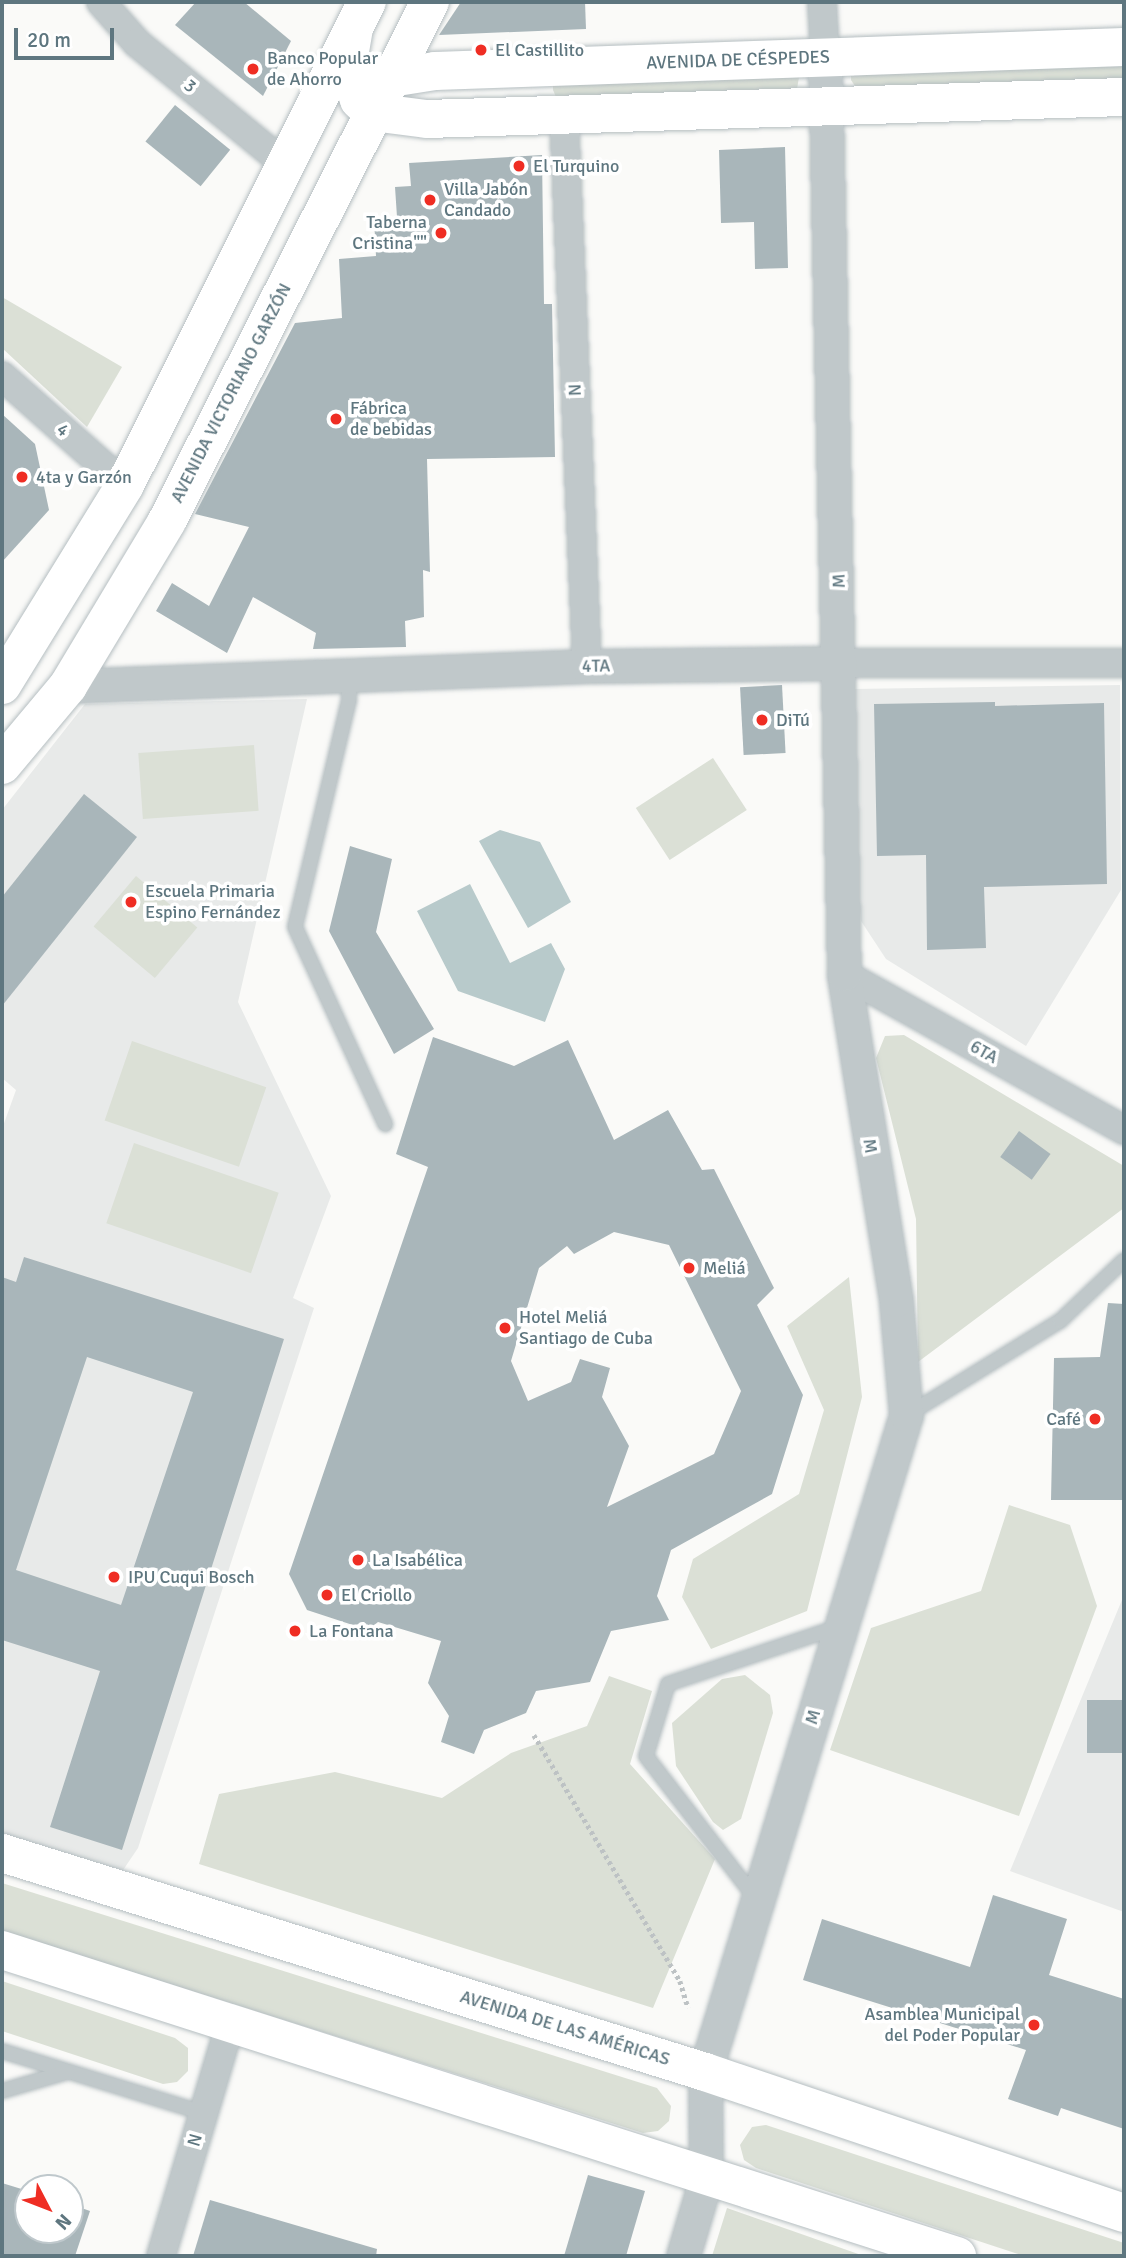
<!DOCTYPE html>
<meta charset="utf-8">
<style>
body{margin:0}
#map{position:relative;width:1126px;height:2258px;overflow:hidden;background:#fafaf8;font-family:Signika,sans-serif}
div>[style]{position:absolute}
.built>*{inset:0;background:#e8eae9}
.green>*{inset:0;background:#dbe0d6;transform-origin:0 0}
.water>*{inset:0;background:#b8cacb}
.building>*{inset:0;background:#a9b6ba;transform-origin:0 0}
.path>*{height:4.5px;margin-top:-2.25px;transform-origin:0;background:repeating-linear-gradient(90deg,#bdc2c4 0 3.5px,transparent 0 7px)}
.roads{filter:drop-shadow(0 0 2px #b5bec1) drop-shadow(0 0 2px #b5bec1)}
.service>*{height:14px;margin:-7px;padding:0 7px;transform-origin:7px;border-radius:7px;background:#c0c8ca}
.minor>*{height:28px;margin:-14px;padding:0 14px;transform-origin:14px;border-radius:14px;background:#c0c8ca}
.tertiary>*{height:33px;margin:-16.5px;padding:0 16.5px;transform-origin:16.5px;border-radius:16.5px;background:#c0c8ca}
.secondary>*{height:38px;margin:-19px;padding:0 19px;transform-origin:19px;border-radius:19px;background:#fff}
.primary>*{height:38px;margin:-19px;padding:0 19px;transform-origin:19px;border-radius:19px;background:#fff}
.dots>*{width:19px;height:19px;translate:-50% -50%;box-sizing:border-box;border:4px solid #fff;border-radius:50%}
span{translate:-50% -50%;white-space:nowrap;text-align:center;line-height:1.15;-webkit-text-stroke:7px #fff;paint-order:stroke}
.poi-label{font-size:18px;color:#5e767f}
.left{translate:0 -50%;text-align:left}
.right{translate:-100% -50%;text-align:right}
.street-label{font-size:18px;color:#5e767f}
.frame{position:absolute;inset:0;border:4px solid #5e767f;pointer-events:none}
.north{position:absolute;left:14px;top:2174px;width:70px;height:70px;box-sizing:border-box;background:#fff;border:2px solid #bfc8cc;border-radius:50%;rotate:132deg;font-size:19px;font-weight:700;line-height:28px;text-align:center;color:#5e767f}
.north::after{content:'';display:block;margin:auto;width:24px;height:32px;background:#ef2d23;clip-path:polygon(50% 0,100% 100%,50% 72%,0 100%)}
.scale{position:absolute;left:14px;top:28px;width:100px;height:32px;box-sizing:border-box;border:4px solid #5e767f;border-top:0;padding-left:9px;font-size:21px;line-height:24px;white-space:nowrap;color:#5e767f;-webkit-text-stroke:5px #fff;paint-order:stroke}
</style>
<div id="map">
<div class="built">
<i style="clip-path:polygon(1120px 685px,1121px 890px,1026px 1046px,886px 959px,861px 921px,855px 865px,853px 689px)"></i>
<i style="clip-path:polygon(307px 699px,238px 1002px,331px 1196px,293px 1298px,314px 1308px,138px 1848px,115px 1882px,2px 1846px,2px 1129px,16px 1090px,2px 1078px,2px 810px,85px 704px)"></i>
<i style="clip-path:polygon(1124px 1595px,1124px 1912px,1010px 1871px)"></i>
</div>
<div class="green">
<i style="clip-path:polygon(1124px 57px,1124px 82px,855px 86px,851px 80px,851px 76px)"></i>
<i style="clip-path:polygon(799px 77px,797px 89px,556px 97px,553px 90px,553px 86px)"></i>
<i style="clip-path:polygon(2px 297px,122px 367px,87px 427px,2px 348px)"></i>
<i style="left:254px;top:745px;width:66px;height:116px;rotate:86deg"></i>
<i style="left:713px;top:758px;width:62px;height:92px;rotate:57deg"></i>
<i style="left:136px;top:876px;width:80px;height:66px;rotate:40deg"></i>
<i style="clip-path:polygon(904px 1035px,1124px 1166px,1124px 1208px,918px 1362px,916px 1219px,876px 1058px,885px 1036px)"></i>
<i style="left:132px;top:1041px;width:142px;height:84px;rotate:19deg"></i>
<i style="left:134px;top:1143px;width:153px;height:85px;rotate:19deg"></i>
<i style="clip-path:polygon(849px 1277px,862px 1397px,807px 1611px,711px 1649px,682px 1597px,693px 1559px,799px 1494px,824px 1410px,787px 1326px)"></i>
<i style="clip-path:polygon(1009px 1505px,1070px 1525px,1097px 1606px,1019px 1816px,830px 1750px,871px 1628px,981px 1591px)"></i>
<i style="clip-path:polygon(745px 1675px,770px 1695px,773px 1713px,741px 1819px,723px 1830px,713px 1822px,676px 1766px,672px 1723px,722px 1679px)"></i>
<i style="clip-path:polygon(609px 1676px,652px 1691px,630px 1764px,715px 1859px,653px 2008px,199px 1864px,219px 1794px,335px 1772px,442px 1798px,511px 1753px,587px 1726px)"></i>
<i style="clip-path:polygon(2px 1883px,657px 2088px,671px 2106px,669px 2121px,658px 2131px,643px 2133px,2px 1931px)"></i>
<i style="clip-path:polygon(2px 1981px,175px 2038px,188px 2048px,188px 2071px,177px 2082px,163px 2084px,2px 2031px)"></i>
<i style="clip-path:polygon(766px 2125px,1124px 2243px,1124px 2256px,1024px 2256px,756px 2168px,744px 2160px,740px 2145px,752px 2127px)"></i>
<i style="clip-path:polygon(727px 2208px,864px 2256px,712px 2256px)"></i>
</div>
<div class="water">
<i style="clip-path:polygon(500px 830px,540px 842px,571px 902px,528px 928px,479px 841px)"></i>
<i style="clip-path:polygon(470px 884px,510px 963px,551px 943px,565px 969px,545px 1022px,458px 991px,417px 911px)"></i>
</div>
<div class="building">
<i style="clip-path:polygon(196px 2px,244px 2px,291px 41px,263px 96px,175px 25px)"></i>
<i style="clip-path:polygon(461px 2px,585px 2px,586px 29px,439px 35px)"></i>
<i style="left:175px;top:105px;width:71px;height:47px;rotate:39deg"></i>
<i style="clip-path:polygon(785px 147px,788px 268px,755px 269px,754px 222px,721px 223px,719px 150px)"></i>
<i style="clip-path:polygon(542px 155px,544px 304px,552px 304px,555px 457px,427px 459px,430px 572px,423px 570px,424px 617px,405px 621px,406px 647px,313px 649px,316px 633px,253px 597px,227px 653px,156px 611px,172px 583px,209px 606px,249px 527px,195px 514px,295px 323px,342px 318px,339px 259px,376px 256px,374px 218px,397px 217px,395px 187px,411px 186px,409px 163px)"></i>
<i style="clip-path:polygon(2px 414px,35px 444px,49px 510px,2px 562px)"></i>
<i style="left:782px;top:685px;width:68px;height:42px;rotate:87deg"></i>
<i style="clip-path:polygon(995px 702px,995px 706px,1104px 703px,1107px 884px,984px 887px,986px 948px,927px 950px,926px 855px,877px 856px,874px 704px)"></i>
<i style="clip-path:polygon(84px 794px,137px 837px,2px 1006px,2px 897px)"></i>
<i style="clip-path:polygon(350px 846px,392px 859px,376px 932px,434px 1029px,394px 1054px,329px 931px)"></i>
<i style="clip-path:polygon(evenodd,433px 1037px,514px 1066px,568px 1040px,614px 1140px,668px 1110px,702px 1170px,714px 1169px,774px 1288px,757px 1305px,803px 1395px,772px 1494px,671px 1550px,657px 1596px,669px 1620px,611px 1631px,590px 1682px,536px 1691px,526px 1713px,484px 1730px,474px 1754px,441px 1742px,449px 1716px,428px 1683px,441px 1641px,378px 1622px,368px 1630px,307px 1610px,289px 1574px,428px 1167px,396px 1154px,433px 1037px,614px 1232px,669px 1245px,741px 1391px,714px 1454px,607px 1507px,629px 1446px,602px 1397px,610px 1368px,580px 1359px,571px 1382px,528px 1401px,511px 1361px,539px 1268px,567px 1246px,574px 1254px,614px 1232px)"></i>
<i style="left:1019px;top:1131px;width:39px;height:32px;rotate:36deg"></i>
<i style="clip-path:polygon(evenodd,24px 1257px,284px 1339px,122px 1850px,50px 1827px,100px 1671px,2px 1640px,2px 1277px,16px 1282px,24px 1257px,87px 1357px,193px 1392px,121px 1605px,16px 1570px,87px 1357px)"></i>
<i style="clip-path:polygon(1108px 1303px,1124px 1304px,1124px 1500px,1051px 1500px,1054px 1358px,1100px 1357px)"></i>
<i style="left:1124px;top:1700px;width:53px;height:37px;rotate:90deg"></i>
<i style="clip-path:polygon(993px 1895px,1067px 1919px,1049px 1975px,1124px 1999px,1124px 2129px,1061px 2108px,1058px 2116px,1008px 2099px,1026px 2050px,803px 1980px,822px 1919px,970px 1967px)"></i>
<i style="clip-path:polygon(588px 2175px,645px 2191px,626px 2256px,564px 2256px)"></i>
<i style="clip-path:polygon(2px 2183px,28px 2191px,28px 2230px,70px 2230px,70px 2204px,90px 2211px,75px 2256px,2px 2256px)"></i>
<i style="clip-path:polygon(210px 2200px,377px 2249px,376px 2256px,193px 2256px)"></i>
</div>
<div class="path">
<i style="left:534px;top:1735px;width:286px;rotate:59.3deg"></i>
<i style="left:680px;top:1981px;width:28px;rotate:73deg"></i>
</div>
<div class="roads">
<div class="service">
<i style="left:349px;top:676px;width:24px;rotate:90deg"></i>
<i style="left:349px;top:700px;width:233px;rotate:103.4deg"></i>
<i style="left:295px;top:927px;width:217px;rotate:65.4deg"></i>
<i style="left:907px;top:1415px;width:180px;rotate:-31.6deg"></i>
<i style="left:1060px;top:1321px;width:88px;rotate:-43.6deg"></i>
<i style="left:756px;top:1899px;width:180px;rotate:-127.6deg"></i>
<i style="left:646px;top:1756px;width:75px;rotate:-73deg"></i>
<i style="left:668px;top:1684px;width:179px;rotate:-18.5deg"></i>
<i style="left:2px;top:2051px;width:210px;rotate:17.1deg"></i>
<i style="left:2px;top:2091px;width:68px;rotate:-16.3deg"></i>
</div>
<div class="minor">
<i style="left:101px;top:2px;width:55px;rotate:48.7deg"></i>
<i style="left:137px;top:43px;width:191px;rotate:39.3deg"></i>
<i style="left:822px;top:2px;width:54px;rotate:86.8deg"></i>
<i style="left:564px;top:114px;width:552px;rotate:87.61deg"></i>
<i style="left:2px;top:376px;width:164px;rotate:41.5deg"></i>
<i style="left:840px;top:663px;width:284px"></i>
<i style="left:844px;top:974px;width:321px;rotate:29.1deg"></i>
<i style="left:161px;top:2256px;width:242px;rotate:-73.4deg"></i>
</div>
<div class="tertiary">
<i style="left:68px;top:686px;width:519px;rotate:-2.21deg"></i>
<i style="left:587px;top:666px;width:253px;rotate:-0.7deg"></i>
<i style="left:683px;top:2256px;width:80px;rotate:-73.4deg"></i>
<i style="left:706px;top:2179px;width:107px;rotate:-90.5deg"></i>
<i style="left:705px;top:2072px;width:687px;rotate:-72.99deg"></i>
<i style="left:906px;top:1415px;width:115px;rotate:-95deg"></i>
<i style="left:896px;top:1300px;width:330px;rotate:-99.1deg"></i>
<i style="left:844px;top:974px;width:918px;rotate:-91.19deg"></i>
</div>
<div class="secondary">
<i style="left:354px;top:28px;width:41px;rotate:99.9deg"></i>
<i style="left:347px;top:68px;width:34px;rotate:69deg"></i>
<i style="left:359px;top:100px;width:18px;rotate:43deg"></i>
<i style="left:372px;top:112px;width:55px;rotate:7.3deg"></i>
<i style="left:427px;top:119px;width:697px;rotate:-1.81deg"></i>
<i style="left:365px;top:82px;width:71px;rotate:-8.9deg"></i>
<i style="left:435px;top:71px;width:689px;rotate:-1.99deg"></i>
</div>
<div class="primary">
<i style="left:2px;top:685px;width:235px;rotate:-58.4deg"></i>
<i style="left:125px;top:485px;width:540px;rotate:-63.39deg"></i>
<i style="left:2px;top:765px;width:103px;rotate:-50.1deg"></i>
<i style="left:68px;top:686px;width:192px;rotate:-59deg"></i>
<i style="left:167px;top:521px;width:582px;rotate:-63.13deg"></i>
<i style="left:2px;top:1853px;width:736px;rotate:17.3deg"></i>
<i style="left:705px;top:2072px;width:442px;rotate:18.6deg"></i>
<i style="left:2px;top:1950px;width:1003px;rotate:17.77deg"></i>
</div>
</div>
<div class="dots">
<i style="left:481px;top:50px;background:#ef2d23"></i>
<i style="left:253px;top:69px;background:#ef2d23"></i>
<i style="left:519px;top:166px;background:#ef2d23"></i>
<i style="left:430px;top:200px;background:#ef2d23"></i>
<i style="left:441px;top:233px;background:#ef2d23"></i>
<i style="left:336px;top:419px;background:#ef2d23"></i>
<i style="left:22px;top:477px;background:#ef2d23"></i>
<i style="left:762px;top:720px;background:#ef2d23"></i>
<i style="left:131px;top:902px;background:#ef2d23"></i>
<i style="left:689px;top:1268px;background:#ef2d23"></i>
<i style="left:505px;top:1328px;background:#ef2d23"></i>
<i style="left:1095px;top:1419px;background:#ef2d23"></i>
<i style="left:358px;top:1560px;background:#ef2d23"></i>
<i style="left:114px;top:1577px;background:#ef2d23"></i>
<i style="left:327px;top:1595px;background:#ef2d23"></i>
<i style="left:295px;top:1631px;background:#ef2d23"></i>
<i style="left:1034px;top:2025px;background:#ef2d23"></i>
</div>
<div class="poi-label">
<span class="left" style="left:495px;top:50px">El Castillito</span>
<span class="left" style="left:267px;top:69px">Banco Popular<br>de Ahorro</span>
<span class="left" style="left:533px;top:166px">El Turquino</span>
<span class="left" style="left:444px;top:200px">Villa Jabón<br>Candado</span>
<span class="right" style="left:427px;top:233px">Taberna<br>Cristina""</span>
<span class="left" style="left:350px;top:419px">Fábrica<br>de bebidas</span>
<span class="left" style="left:36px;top:477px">4ta y Garzón</span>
<span class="left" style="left:776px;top:720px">DiTú</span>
<span class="left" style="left:145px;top:902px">Escuela Primaria<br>Espino Fernández</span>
<span class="left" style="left:703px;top:1268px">Meliá</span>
<span class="left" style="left:519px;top:1328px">Hotel Meliá<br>Santiago de Cuba</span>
<span class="right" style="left:1081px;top:1419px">Café</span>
<span class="left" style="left:372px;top:1560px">La Isabélica</span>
<span class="left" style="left:128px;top:1577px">IPU Cuqui Bosch</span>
<span class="left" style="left:341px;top:1595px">El Criollo</span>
<span class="left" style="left:309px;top:1631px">La Fontana</span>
<span class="right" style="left:1020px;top:2025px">Asamblea Municipal<br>del Poder Popular</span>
</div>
<div class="street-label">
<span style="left:738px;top:60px;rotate:-2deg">AVENIDA DE CÉSPEDES</span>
<span style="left:190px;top:86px;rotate:39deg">3</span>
<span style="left:575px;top:390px;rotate:-92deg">N</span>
<span style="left:231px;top:393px;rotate:-63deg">AVENIDA VICTORIANO GARZÓN</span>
<span style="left:63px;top:430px;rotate:42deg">4</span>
<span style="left:839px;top:581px;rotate:-91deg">M</span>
<span style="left:596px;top:666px;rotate:-1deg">4TA</span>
<span style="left:984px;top:1052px;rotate:29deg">6TA</span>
<span style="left:870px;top:1146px;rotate:81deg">M</span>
<span style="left:813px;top:1717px;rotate:-73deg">M</span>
<span style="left:565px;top:2028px;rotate:17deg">AVENIDA DE LAS AMÉRICAS</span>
<span style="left:195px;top:2140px;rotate:-74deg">N</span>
</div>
<div class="frame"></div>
<div class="north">N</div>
<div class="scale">20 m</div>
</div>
